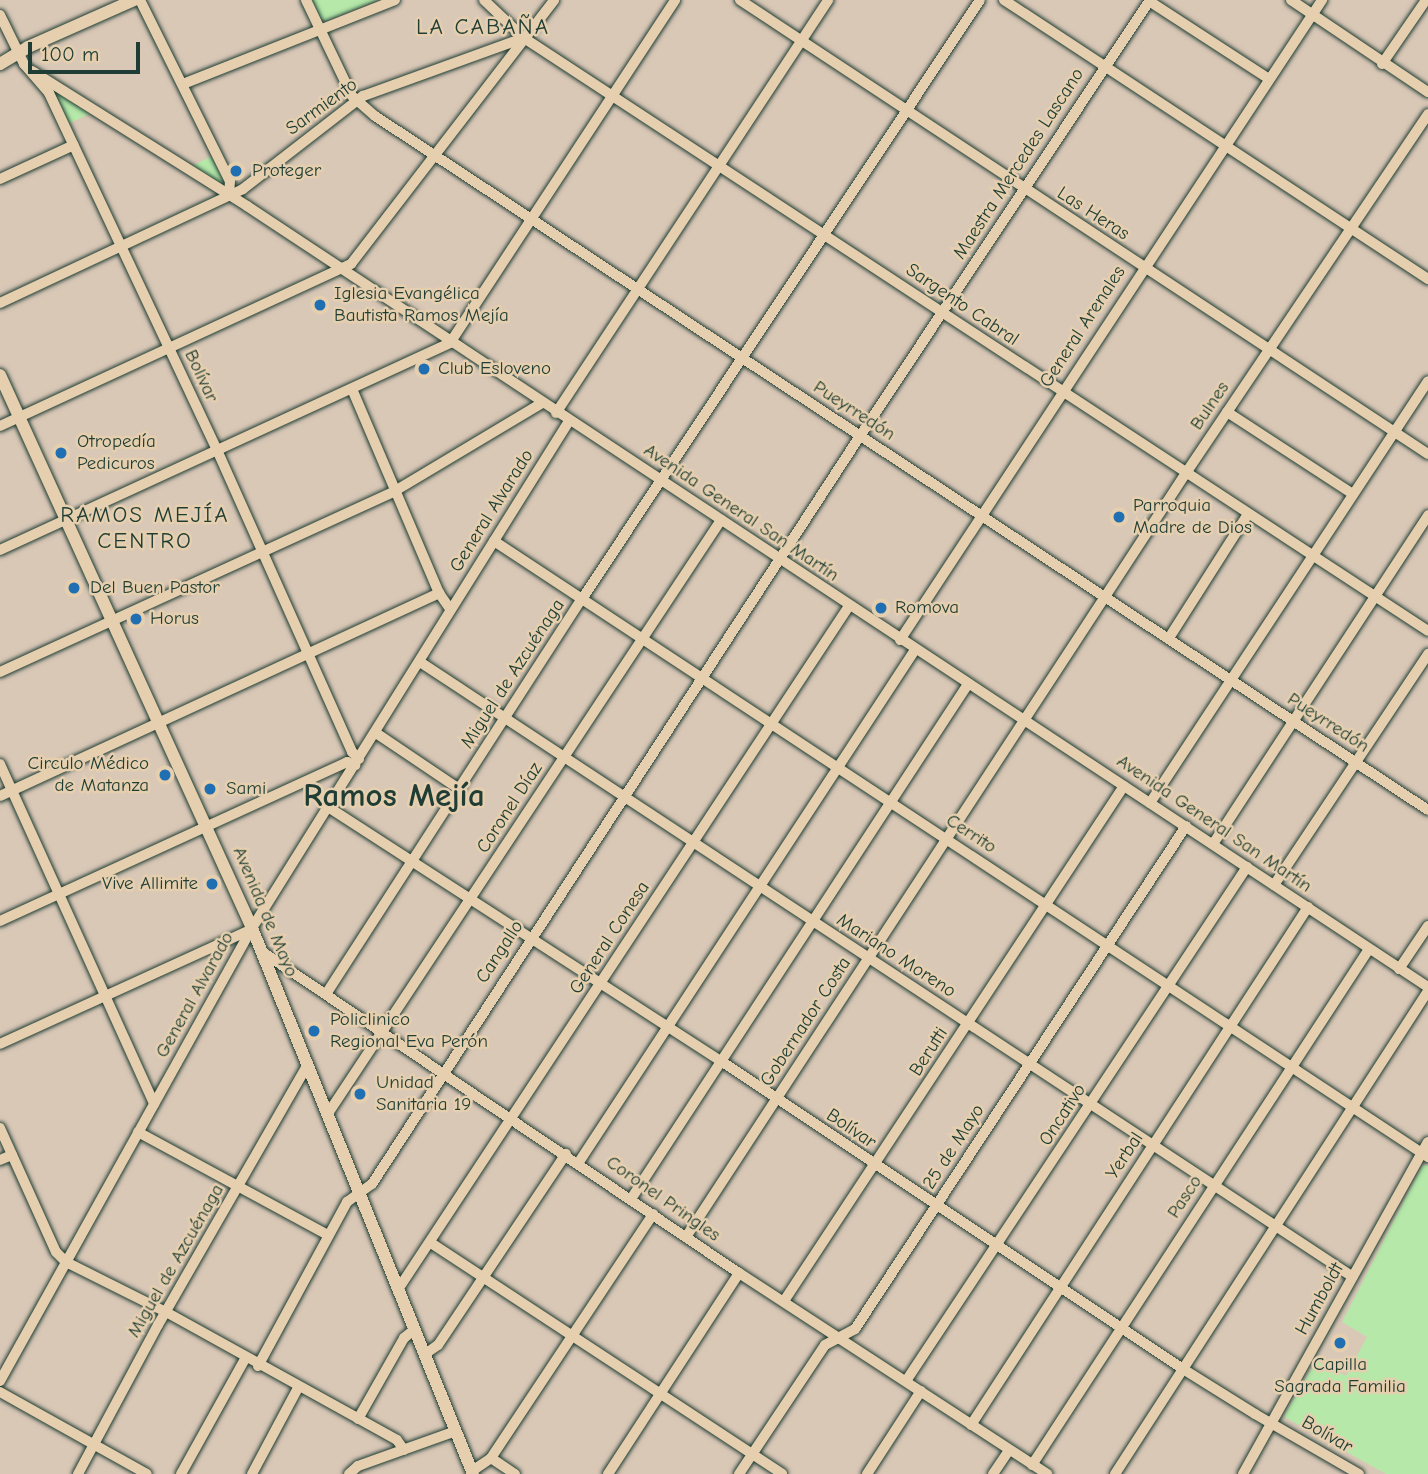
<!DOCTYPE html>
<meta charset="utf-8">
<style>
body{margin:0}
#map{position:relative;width:1428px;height:1474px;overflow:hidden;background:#dac8b7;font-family:"Comic Neue",sans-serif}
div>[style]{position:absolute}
.green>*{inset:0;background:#b5e8a9}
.roads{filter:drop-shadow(0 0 2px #1f3d34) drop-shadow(0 0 2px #1f3d34)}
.minor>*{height:10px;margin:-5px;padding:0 5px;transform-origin:5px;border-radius:5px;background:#e5cfae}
.major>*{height:12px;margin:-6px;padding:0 6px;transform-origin:6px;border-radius:6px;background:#e5cfae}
.dots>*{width:19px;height:19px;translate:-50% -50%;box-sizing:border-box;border:4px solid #e5cfae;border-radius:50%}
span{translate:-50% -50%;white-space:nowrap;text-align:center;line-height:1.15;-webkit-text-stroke:5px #e5cfae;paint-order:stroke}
.street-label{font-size:19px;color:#1f3d34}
.poi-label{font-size:19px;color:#1f3d34}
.left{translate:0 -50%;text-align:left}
.right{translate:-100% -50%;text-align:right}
.quarter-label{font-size:23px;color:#1f3d34;letter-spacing:2px}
.town-label{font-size:33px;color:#1f3d34;font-weight:700}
.scale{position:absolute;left:28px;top:42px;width:112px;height:32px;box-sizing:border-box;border:4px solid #1f3d34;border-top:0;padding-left:9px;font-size:21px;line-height:24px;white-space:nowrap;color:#1f3d34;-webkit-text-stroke:5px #e5cfae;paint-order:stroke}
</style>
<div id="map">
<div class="green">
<i style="clip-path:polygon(311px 0,378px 0,326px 21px,320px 19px)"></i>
<i style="clip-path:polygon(52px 89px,91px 113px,68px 124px)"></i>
<i style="clip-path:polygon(212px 156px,225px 180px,223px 188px,190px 167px)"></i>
<i style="clip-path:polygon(1428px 1165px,1428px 1474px,1386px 1474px,1286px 1418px,1285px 1414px,1316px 1361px,1346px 1376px,1367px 1337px,1342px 1322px,1422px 1166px)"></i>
</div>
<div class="roads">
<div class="minor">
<i style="left:140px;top:0;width:202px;rotate:63.6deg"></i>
<i style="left:230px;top:181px;width:14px;rotate:94deg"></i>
<i style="left:306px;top:0;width:106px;rotate:64.4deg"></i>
<i style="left:352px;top:96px;width:30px;rotate:41deg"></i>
<i style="left:375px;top:116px;width:1261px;rotate:33.39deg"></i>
<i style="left:484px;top:0;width:55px;rotate:43.5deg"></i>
<i style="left:524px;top:38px;width:1081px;rotate:33.26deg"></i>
<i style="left:740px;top:0;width:824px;rotate:33.42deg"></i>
<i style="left:1004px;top:0;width:508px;rotate:33.35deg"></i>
<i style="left:1291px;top:0;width:165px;rotate:33.9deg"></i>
<i style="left:1149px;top:1px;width:143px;rotate:33deg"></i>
<i style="left:0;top:15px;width:55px;rotate:63.9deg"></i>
<i style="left:24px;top:64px;width:38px;rotate:49deg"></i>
<i style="left:49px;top:93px;width:395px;rotate:64.8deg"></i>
<i style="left:217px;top:450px;width:331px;rotate:65.9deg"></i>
<i style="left:352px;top:752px;width:10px;rotate:45deg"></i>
<i style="left:1382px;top:64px;width:78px;rotate:-55.5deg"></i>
<i style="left:32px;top:71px;width:254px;rotate:32.1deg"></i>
<i style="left:247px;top:206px;width:1416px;rotate:33.48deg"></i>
<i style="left:183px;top:84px;width:228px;rotate:-21.6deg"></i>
<i style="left:0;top:179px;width:81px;rotate:-24.7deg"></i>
<i style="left:0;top:303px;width:268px;rotate:-25.1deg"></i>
<i style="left:243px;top:189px;width:152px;rotate:-37.8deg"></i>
<i style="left:363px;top:96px;width:170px;rotate:-19.9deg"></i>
<i style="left:352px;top:389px;width:222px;rotate:66.9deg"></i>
<i style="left:439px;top:593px;width:19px;rotate:55deg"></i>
<i style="left:1227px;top:412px;width:150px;rotate:33.1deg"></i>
<i style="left:556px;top:413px;width:495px;rotate:-56.6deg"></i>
<i style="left:0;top:426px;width:387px;rotate:-24.8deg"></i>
<i style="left:351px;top:264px;width:333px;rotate:-52.4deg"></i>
<i style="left:494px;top:541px;width:1119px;rotate:33.41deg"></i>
<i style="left:0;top:550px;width:495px;rotate:-24.7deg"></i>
<i style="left:450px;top:343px;width:410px;rotate:-56.7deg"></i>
<i style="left:1169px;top:638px;width:147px;rotate:-57.5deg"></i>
<i style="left:900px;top:640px;width:767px;rotate:-56.6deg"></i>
<i style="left:420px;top:662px;width:1117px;rotate:33.39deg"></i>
<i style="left:0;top:672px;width:434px;rotate:-24.6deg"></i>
<i style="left:395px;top:491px;width:171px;rotate:-30.9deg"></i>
<i style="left:376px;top:733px;width:100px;rotate:34deg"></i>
<i style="left:0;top:764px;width:373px;rotate:65.6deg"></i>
<i style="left:0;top:796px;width:484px;rotate:-24.8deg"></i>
<i style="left:1150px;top:803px;width:505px;rotate:-56.62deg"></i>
<i style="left:328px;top:807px;width:468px;rotate:32.9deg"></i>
<i style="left:721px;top:1061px;width:555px;rotate:33.69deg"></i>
<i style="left:1183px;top:1369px;width:85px;rotate:32deg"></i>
<i style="left:1255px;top:1414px;width:120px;rotate:30deg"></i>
<i style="left:1213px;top:844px;width:393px;rotate:-56.8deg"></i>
<i style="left:1274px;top:885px;width:278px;rotate:-56.3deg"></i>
<i style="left:0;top:921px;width:382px;rotate:-24.6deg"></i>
<i style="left:347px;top:762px;width:9px;rotate:21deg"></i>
<i style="left:261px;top:951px;width:576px;rotate:33.97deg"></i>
<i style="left:739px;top:1273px;width:368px;rotate:33.1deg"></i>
<i style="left:1399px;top:969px;width:52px;rotate:-56deg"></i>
<i style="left:326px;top:994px;width:471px;rotate:-57.1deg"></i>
<i style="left:582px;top:599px;width:719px;rotate:-56.4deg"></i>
<i style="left:0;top:1044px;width:277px;rotate:-24.5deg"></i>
<i style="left:327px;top:1115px;width:714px;rotate:-56.49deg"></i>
<i style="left:0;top:1128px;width:136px;rotate:65.7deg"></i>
<i style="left:56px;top:1252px;width:14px;rotate:45deg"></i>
<i style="left:66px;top:1262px;width:112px;rotate:26.6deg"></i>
<i style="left:166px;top:1312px;width:264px;rotate:29deg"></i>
<i style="left:397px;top:1440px;width:12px;rotate:55deg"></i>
<i style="left:138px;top:1132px;width:216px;rotate:28.5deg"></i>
<i style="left:0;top:1160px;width:13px;rotate:-23deg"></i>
<i style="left:579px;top:1162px;width:612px;rotate:-56.73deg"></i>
<i style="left:631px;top:1199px;width:615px;rotate:-56.8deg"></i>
<i style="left:686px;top:1237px;width:913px;rotate:-56.8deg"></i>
<i style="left:1186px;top:473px;width:433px;rotate:-56deg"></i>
<i style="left:431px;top:1243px;width:420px;rotate:33.3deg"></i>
<i style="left:399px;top:1288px;width:817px;rotate:-56.58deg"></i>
<i style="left:784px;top:1301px;width:617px;rotate:-56.57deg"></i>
<i style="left:425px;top:1354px;width:16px;rotate:-35deg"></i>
<i style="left:438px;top:1345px;width:230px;rotate:-56.2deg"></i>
<i style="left:258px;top:1366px;width:187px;rotate:-61.5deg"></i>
<i style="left:347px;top:1202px;width:31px;rotate:-36deg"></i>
<i style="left:372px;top:1184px;width:893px;rotate:-56.88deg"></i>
<i style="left:860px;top:436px;width:524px;rotate:-56.37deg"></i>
<i style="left:0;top:1381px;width:518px;rotate:-60.91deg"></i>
<i style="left:252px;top:928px;width:598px;rotate:-57.98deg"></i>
<i style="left:906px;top:1381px;width:617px;rotate:-56.44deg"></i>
<i style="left:0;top:1392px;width:168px;rotate:29.2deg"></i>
<i style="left:358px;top:1419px;width:93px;rotate:-60.4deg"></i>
<i style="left:404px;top:1338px;width:14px;rotate:-39deg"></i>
<i style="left:971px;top:1425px;width:618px;rotate:-56.95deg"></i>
<i style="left:491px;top:1458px;width:29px;rotate:34deg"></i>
<i style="left:1032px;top:1465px;width:616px;rotate:-56.85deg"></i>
<i style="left:472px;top:1471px;width:23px;rotate:-34deg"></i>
<i style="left:491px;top:1458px;width:293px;rotate:-56.4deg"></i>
<i style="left:78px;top:1474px;width:169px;rotate:-61.8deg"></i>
<i style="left:158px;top:1325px;width:299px;rotate:-60.1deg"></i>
<i style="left:181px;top:1474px;width:132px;rotate:-60.9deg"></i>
<i style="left:252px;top:1474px;width:98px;rotate:-61.9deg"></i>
<i style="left:349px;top:1474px;width:12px;rotate:-42deg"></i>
<i style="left:358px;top:1466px;width:104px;rotate:-19.7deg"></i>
<i style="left:608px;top:1474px;width:240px;rotate:-56.9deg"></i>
<i style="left:739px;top:1474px;width:155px;rotate:-56.3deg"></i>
<i style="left:825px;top:1345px;width:34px;rotate:-28deg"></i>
<i style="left:855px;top:1329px;width:602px;rotate:-56.65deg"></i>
<i style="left:867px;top:1474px;width:99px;rotate:-57deg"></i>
<i style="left:993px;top:1474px;width:29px;rotate:-56deg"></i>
<i style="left:1115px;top:1474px;width:576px;rotate:-57.06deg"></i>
<i style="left:1243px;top:1474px;width:380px;rotate:-60.9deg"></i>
</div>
<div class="major">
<i style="left:0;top:64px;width:33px;rotate:-31deg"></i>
<i style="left:28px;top:47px;width:116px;rotate:-23.9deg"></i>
<i style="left:0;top:375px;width:608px;rotate:65.5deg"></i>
<i style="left:252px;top:928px;width:589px;rotate:67.96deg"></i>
</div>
</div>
<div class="dots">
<i style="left:236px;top:171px;background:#1f6fb2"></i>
<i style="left:320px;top:305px;background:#1f6fb2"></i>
<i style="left:424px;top:369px;background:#1f6fb2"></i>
<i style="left:61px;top:453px;background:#1f6fb2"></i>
<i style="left:1119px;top:517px;background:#1f6fb2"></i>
<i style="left:74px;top:588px;background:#1f6fb2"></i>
<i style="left:881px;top:608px;background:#1f6fb2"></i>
<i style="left:136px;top:619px;background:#1f6fb2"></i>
<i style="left:165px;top:775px;background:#1f6fb2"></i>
<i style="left:210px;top:789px;background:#1f6fb2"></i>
<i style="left:212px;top:884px;background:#1f6fb2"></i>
<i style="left:314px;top:1031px;background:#1f6fb2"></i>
<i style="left:360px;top:1094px;background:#1f6fb2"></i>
<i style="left:1340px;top:1343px;background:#1f6fb2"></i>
</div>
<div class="street-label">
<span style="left:322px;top:107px;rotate:-36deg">Sarmiento</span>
<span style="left:1019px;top:164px;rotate:-57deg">Maestra Mercedes Lascano</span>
<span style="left:1093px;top:214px;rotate:33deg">Las Heras</span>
<span style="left:962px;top:305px;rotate:34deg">Sargento Cabral</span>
<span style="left:1083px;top:327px;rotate:-57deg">General Arenales</span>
<span style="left:201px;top:376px;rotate:65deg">Bolívar</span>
<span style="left:1210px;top:406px;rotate:-56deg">Bulnes</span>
<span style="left:854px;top:411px;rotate:33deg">Pueyrredón</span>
<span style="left:492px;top:511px;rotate:-58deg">General Alvarado</span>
<span style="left:741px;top:513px;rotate:34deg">Avenida General San Martín</span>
<span style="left:513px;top:674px;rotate:-57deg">Miguel de Azcuénaga</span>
<span style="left:1328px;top:723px;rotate:33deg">Pueyrredón</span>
<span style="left:510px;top:808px;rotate:-57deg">Coronel Díaz</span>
<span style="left:1214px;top:824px;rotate:34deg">Avenida General San Martín</span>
<span style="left:971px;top:834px;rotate:33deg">Cerrito</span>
<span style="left:265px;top:912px;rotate:67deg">Avenida de Mayo</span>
<span style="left:610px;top:938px;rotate:-57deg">General Conesa</span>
<span style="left:500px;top:952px;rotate:-57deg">Cangallo</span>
<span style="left:896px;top:956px;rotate:33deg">Mariano Moreno</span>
<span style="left:195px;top:995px;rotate:-61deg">General Alvarado</span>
<span style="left:806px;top:1022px;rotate:-57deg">Gobernador Costa</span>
<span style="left:929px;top:1052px;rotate:-57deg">Berutti</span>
<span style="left:1063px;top:1115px;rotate:-57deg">Oncativo</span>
<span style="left:851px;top:1129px;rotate:34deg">Bolívar</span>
<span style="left:954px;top:1147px;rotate:-57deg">25 de Mayo</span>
<span style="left:1125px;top:1156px;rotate:-57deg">Yerbal</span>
<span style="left:1185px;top:1197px;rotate:-57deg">Pasco</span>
<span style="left:663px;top:1199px;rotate:35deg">Coronel Pringles</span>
<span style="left:176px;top:1261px;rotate:-60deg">Miguel de Azcuénaga</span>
<span style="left:1320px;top:1299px;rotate:-61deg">Humboldt</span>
<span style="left:1327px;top:1435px;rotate:30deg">Bolívar</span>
</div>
<div class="poi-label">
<span class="left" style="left:252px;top:171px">Proteger</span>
<span class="left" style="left:334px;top:305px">Iglesia Evangélica<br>Bautista Ramos Mejía</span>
<span class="left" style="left:438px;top:369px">Club Esloveno</span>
<span class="left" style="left:77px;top:453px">Otropedía<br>Pedicuros</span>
<span class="left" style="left:1133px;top:517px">Parroquia<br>Madre de Dios</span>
<span class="left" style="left:90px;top:588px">Del Buen Pastor</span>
<span class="left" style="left:895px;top:608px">Romova</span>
<span class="left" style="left:150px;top:619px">Horus</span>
<span class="right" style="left:149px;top:775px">Circulo Médico<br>de Matanza</span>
<span class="left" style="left:226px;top:789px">Sami</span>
<span class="right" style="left:198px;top:884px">Vive Allimite</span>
<span class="left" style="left:330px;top:1031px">Policlinico<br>Regional Eva Perón</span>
<span class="left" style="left:376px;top:1094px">Unidad<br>Sanitaria 19</span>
<span style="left:1340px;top:1376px">Capilla<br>Sagrada Familia</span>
</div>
<div class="quarter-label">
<span style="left:483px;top:27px">LA CABAÑA</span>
<span style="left:145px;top:528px">RAMOS MEJÍA<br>CENTRO</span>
</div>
<div class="town-label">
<span style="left:394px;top:796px">Ramos Mejía</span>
</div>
<div class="scale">100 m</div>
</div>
